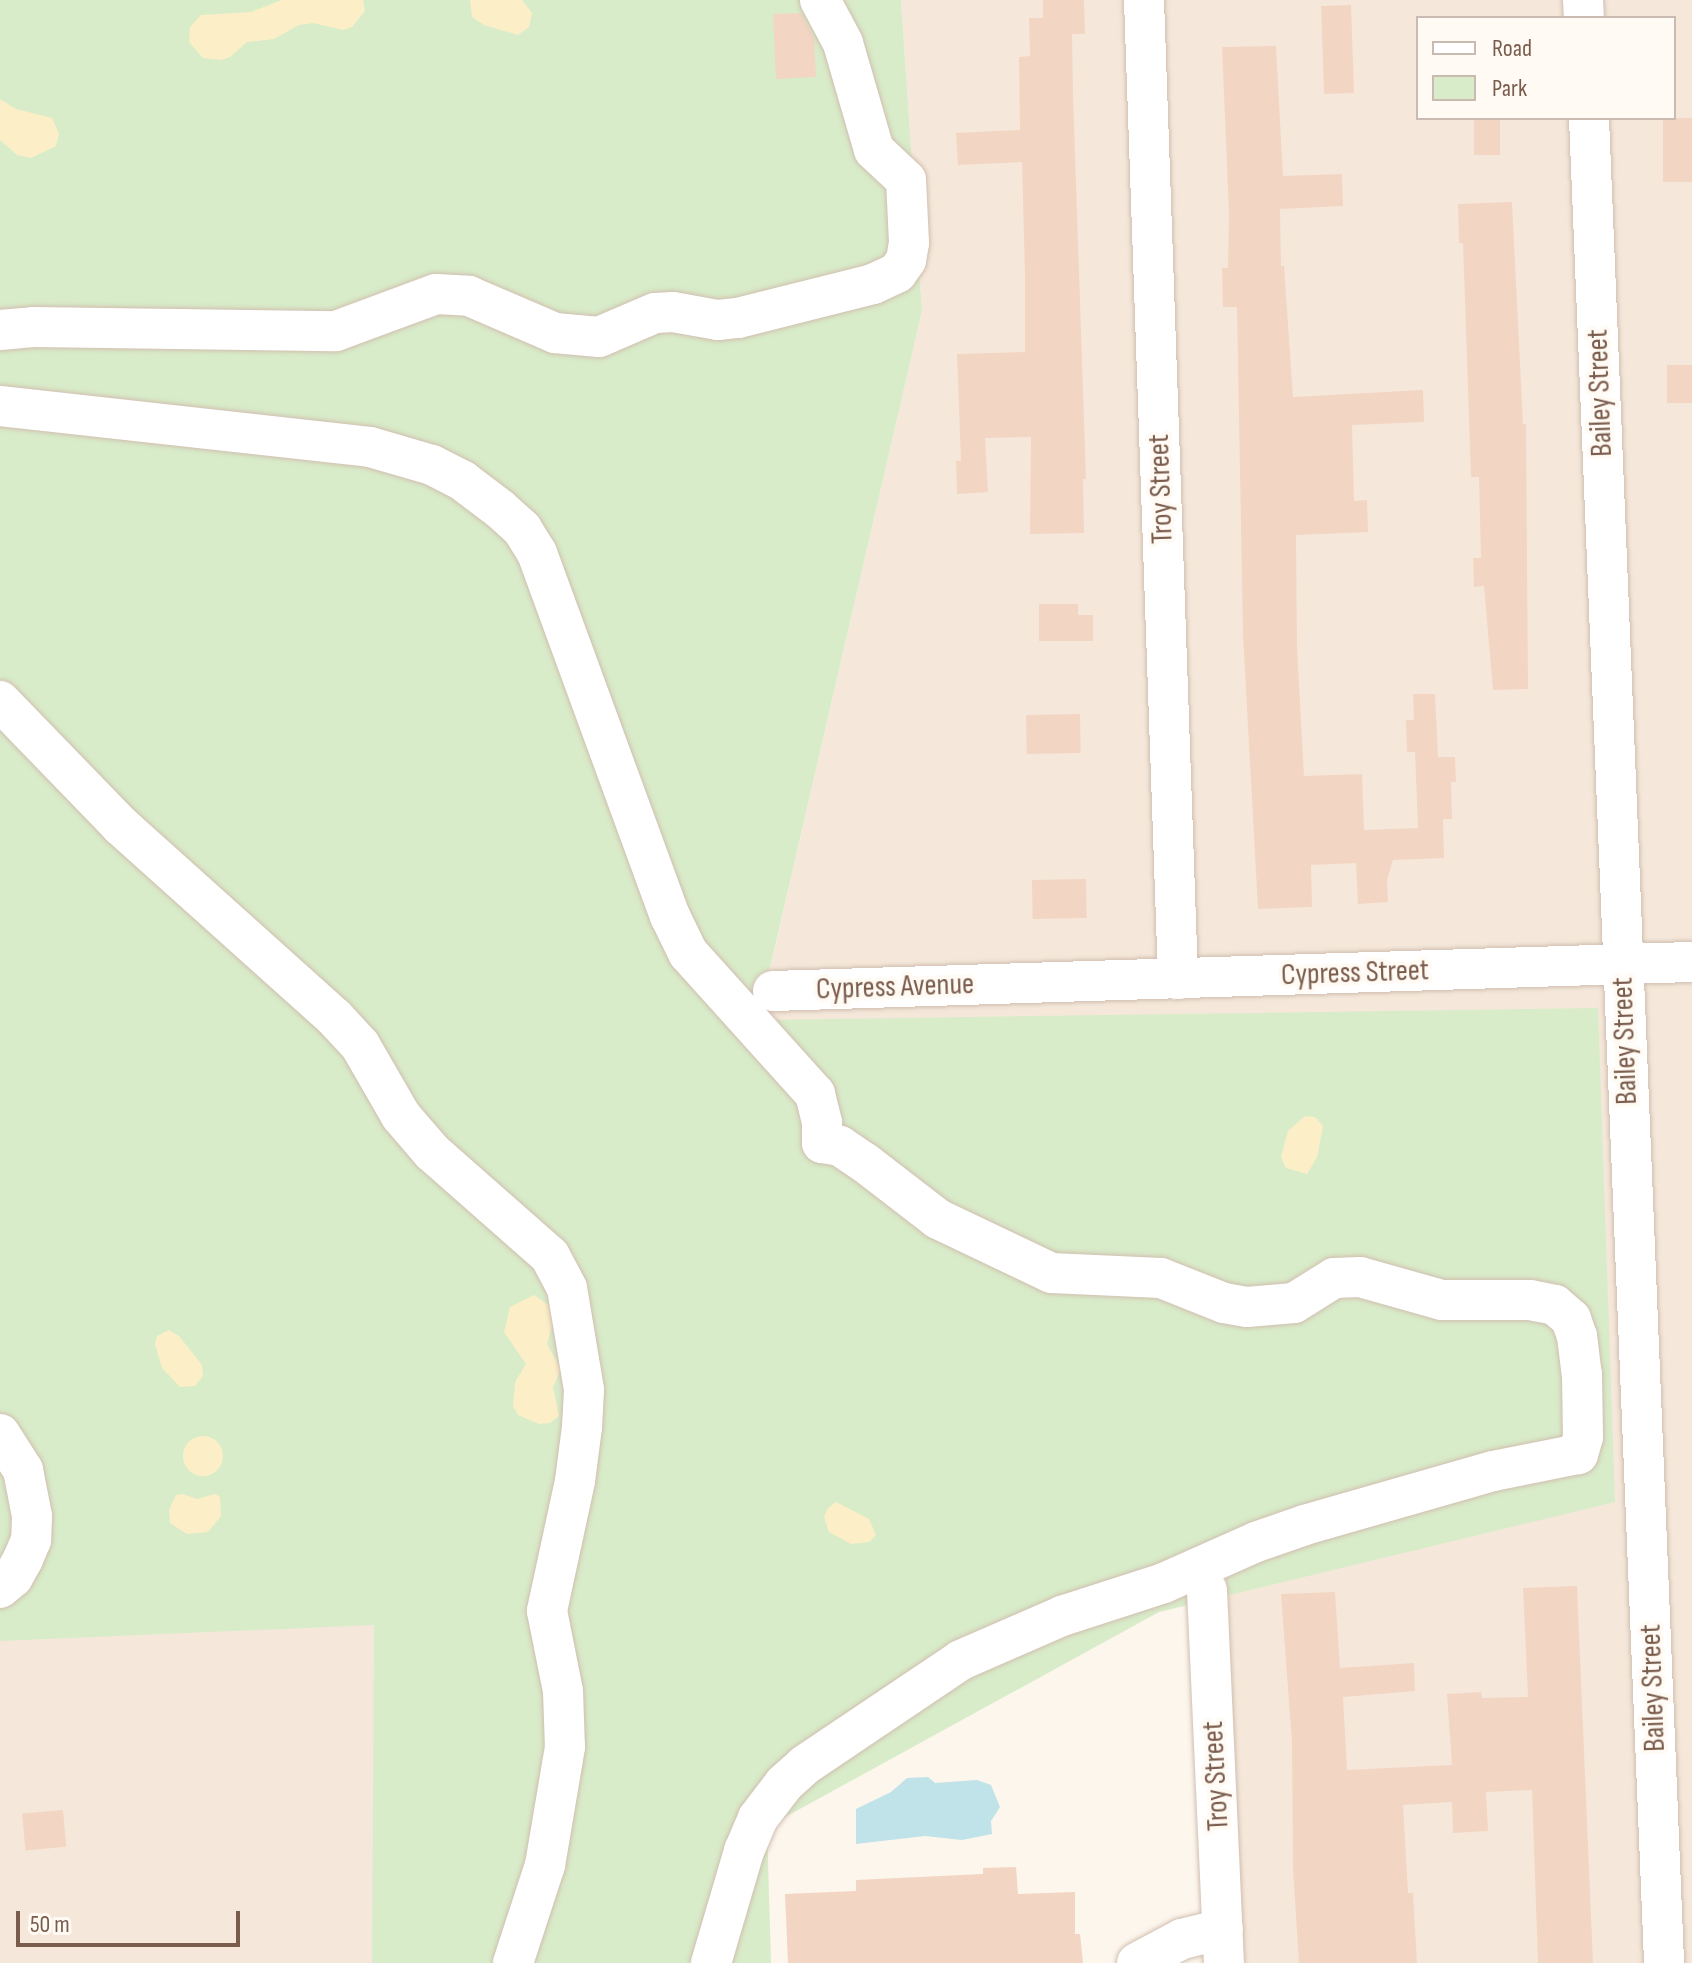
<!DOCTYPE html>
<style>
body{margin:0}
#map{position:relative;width:1692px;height:1963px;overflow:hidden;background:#fdf6ec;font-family:"Sofia Sans Condensed",sans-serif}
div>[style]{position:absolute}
.residential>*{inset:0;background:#f5e8da;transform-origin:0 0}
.green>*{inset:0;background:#d8ecc9}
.sand>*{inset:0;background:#fcefc7}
.round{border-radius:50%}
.water>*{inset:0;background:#bfe3e8}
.building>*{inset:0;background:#f3d5c3;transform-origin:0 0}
.roads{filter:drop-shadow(0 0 2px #d1beb0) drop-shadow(0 0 2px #d1beb0)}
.minor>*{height:40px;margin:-20px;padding:0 20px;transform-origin:20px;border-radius:20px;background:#fff}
span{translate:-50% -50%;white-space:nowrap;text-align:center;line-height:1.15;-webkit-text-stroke:8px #fffaf3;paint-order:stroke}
.street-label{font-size:30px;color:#7a5c4d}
.legend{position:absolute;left:1416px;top:16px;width:260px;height:104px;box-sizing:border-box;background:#fffaf3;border:2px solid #cabbb1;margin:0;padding:10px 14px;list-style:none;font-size:24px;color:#7a5c4d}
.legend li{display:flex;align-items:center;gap:16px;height:40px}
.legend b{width:40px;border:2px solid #cabbb1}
.scale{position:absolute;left:16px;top:1911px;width:224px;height:36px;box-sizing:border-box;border:4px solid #7a5c4d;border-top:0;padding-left:10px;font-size:24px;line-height:28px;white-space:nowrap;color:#7a5c4d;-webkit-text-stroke:6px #fffaf3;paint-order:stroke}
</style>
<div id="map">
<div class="residential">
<i style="clip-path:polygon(evenodd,901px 0,1692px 0,1692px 1963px,1206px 1963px,1189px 1605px,758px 1021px,922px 311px,901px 0,1418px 18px,1674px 18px,1674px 118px,1418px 118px,1418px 18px)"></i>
<i style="left:374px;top:1625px;width:338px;height:374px;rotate:90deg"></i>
</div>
<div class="green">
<i style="clip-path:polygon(0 0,901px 0,922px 311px,758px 1020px,1598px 1008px,1615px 1502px,1159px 1612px,767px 1827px,771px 1963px,372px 1963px,374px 1625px,0 1641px)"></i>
</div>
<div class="sand">
<i style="clip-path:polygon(282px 0,363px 0,365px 11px,352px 27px,343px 30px,313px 23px,299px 25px,274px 39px,247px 42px,230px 57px,221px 60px,203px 58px,189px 42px,190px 27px,201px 15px,251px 12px)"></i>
<i style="clip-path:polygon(470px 0,522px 0,532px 13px,529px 27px,518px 35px,484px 25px,472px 17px)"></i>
<i style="clip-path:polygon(0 99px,16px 109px,52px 118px,59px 134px,56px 146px,31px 158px,17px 155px,0 140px)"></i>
<i style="clip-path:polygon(1305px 1116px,1315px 1117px,1323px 1126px,1317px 1157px,1307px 1174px,1286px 1168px,1281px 1157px,1288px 1131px)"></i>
<i style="clip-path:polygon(534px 1295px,551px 1307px,552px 1326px,547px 1344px,561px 1369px,553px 1387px,559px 1416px,550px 1423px,539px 1424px,518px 1415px,513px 1406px,515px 1382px,526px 1364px,504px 1332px,510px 1307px)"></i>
<i style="clip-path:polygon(169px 1330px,179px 1336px,202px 1365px,203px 1376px,195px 1386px,180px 1387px,162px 1368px,155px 1344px,157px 1336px)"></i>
<i class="round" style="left:183px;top:1436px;width:40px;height:40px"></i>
<i style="clip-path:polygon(182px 1494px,197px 1499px,215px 1494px,220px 1497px,221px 1516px,208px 1532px,187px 1534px,170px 1523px,169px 1510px,176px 1495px)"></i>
<i style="clip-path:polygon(836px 1502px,869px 1519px,876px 1535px,869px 1542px,851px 1544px,829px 1532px,824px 1517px,828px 1508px)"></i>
</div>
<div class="water">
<i style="clip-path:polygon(928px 1777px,935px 1783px,977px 1780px,991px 1785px,1000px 1807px,991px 1821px,992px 1834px,962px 1840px,925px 1836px,856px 1844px,856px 1809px,891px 1792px,907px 1778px)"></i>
</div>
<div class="building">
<i style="clip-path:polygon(1043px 0,1084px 0,1085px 34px,1072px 34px,1073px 95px,1086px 479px,1083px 479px,1084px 533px,1030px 534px,1031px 437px,985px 438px,988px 492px,957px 494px,956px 461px,961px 461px,957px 354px,1025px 352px,1025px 274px,1022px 162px,958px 165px,956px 133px,1020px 130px,1019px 57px,1030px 56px,1029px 18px,1043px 18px)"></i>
<i style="left:1351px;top:5px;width:88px;height:30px;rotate:88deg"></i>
<i style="clip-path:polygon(801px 13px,814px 38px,816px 77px,776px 79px,773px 14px)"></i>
<i style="clip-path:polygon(1276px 46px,1283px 176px,1342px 174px,1343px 206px,1280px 209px,1281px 266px,1284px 266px,1293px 397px,1423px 390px,1424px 422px,1352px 425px,1354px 501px,1367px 500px,1368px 532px,1296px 535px,1297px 648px,1304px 776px,1362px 774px,1364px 830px,1418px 828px,1415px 752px,1407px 752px,1406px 720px,1414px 720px,1413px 694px,1435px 694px,1438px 757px,1455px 757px,1456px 782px,1451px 782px,1452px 819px,1443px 819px,1444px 858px,1393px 860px,1387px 880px,1388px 902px,1358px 904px,1356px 863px,1311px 865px,1312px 907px,1258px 909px,1243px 635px,1237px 307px,1223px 307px,1222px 268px,1228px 268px,1229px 213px,1222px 47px)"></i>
<i style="left:1474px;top:118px;width:26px;height:37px"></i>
<i style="left:1663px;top:118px;width:29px;height:64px"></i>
<i style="clip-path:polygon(1512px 202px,1523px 424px,1526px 424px,1528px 689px,1493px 690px,1484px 586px,1474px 587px,1473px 558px,1481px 558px,1479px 477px,1471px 477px,1463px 243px,1459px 243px,1458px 204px)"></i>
<i style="left:1692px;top:365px;width:38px;height:25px;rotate:90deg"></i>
<i style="clip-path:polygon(1039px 604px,1078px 604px,1078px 615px,1093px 615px,1093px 641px,1039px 641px)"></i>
<i style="left:1080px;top:714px;width:39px;height:54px;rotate:89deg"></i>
<i style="left:1086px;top:879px;width:39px;height:54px;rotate:89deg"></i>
<i style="clip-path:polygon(1577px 1586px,1593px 1963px,1538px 1963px,1532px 1790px,1486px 1792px,1488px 1831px,1453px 1833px,1452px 1802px,1403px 1805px,1408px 1893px,1413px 1893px,1417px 1963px,1299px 1963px,1293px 1869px,1292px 1742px,1281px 1594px,1335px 1592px,1340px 1668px,1414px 1663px,1415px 1691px,1343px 1697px,1347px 1770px,1452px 1765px,1447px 1694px,1481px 1692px,1482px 1698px,1528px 1697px,1523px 1588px)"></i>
<i style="left:63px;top:1810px;width:37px;height:41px;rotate:85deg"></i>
<i style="clip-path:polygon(1016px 1867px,1018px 1894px,1075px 1892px,1075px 1934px,1080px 1934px,1083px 1963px,788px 1963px,785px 1894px,856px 1891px,856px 1880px,983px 1874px,983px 1868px)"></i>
</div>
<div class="roads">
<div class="minor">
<i style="left:1144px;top:0;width:980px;rotate:88.01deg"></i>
<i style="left:1583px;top:0;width:18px;rotate:87deg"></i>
<i style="left:1589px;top:118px;width:1847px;rotate:87.67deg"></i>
<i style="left:0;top:330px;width:33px;rotate:-5deg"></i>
<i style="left:33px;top:327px;width:303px;rotate:0.8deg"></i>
<i style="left:336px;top:331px;width:107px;rotate:-20.3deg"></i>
<i style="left:436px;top:294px;width:33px;rotate:3deg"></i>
<i style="left:469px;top:296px;width:94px;rotate:23.3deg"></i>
<i style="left:555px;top:333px;width:44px;rotate:5.2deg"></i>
<i style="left:599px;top:337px;width:61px;rotate:-23.2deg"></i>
<i style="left:655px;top:313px;width:18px;rotate:-3deg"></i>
<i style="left:673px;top:312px;width:46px;rotate:10.1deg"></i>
<i style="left:718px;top:320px;width:20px;rotate:-6deg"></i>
<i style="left:738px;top:318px;width:139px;rotate:-14.1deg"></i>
<i style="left:873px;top:284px;width:26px;rotate:-25deg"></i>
<i style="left:897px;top:273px;width:16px;rotate:-55deg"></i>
<i style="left:906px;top:260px;width:17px;rotate:-80deg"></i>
<i style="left:909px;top:243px;width:63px;rotate:-92.7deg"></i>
<i style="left:906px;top:180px;width:44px;rotate:-136.8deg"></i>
<i style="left:874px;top:150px;width:111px;rotate:-106.2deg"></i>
<i style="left:843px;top:43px;width:49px;rotate:-118.1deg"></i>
<i style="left:0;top:406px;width:372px;rotate:6.3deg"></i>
<i style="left:370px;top:447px;width:65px;rotate:16.2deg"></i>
<i style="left:432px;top:465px;width:35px;rotate:27deg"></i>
<i style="left:463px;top:481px;width:46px;rotate:37.1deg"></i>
<i style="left:500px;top:509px;width:30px;rotate:42deg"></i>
<i style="left:522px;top:529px;width:28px;rotate:58deg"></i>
<i style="left:537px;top:553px;width:387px;rotate:69.9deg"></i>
<i style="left:670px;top:916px;width:41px;rotate:64.1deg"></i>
<i style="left:688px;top:953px;width:190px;rotate:48deg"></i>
<i style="left:815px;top:1094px;width:30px;rotate:76deg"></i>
<i style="left:822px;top:1123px;width:20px;rotate:90deg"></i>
<i style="left:822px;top:1143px;width:18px;rotate:9deg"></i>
<i style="left:840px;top:1146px;width:29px;rotate:34deg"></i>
<i style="left:864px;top:1162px;width:93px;rotate:37.6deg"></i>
<i style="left:938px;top:1219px;width:125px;rotate:25.5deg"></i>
<i style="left:1051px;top:1273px;width:110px;rotate:2.6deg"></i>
<i style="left:1161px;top:1278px;width:68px;rotate:21.6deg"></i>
<i style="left:1224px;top:1303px;width:23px;rotate:10deg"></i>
<i style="left:1247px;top:1307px;width:47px;rotate:-4.9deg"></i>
<i style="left:1294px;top:1303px;width:47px;rotate:-32deg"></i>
<i style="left:1334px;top:1278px;width:26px;rotate:-2deg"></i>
<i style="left:1360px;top:1277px;width:85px;rotate:15.7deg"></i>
<i style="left:1442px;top:1300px;width:88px"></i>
<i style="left:1530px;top:1300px;width:25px;rotate:11deg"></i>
<i style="left:1555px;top:1305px;width:21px;rotate:41deg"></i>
<i style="left:1571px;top:1319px;width:18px;rotate:71deg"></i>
<i style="left:1577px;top:1336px;width:38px;rotate:83deg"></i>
<i style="left:1582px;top:1374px;width:63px;rotate:89.1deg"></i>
<i style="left:1583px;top:1437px;width:18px;rotate:106deg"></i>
<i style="left:1578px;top:1454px;width:87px;rotate:168.7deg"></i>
<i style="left:1493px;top:1471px;width:196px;rotate:164deg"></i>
<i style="left:1305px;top:1525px;width:52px;rotate:160.9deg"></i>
<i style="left:1256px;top:1542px;width:101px;rotate:156deg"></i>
<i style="left:1164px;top:1583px;width:107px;rotate:162.1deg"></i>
<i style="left:1062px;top:1616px;width:110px;rotate:156.5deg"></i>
<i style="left:961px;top:1660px;width:188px;rotate:146.1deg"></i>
<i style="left:805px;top:1765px;width:28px;rotate:138deg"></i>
<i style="left:784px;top:1784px;width:43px;rotate:127.4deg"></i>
<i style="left:758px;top:1818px;width:36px;rotate:113deg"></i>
<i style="left:744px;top:1851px;width:117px;rotate:106.4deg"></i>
<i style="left:0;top:701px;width:173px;rotate:45.9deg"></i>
<i style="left:120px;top:825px;width:288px;rotate:41.9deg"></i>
<i style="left:334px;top:1017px;width:38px;rotate:47deg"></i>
<i style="left:360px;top:1045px;width:82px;rotate:60deg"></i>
<i style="left:401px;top:1116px;width:48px;rotate:49.3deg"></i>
<i style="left:432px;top:1152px;width:157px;rotate:41.4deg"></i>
<i style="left:550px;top:1256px;width:36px;rotate:62deg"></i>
<i style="left:567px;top:1288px;width:103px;rotate:80.5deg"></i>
<i style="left:584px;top:1390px;width:37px;rotate:93deg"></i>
<i style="left:582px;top:1427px;width:54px;rotate:97.4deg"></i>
<i style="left:575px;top:1481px;width:133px;rotate:102.2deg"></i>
<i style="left:547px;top:1611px;width:82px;rotate:78.7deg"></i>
<i style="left:563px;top:1691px;width:56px;rotate:88deg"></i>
<i style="left:565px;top:1747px;width:120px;rotate:99.6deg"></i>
<i style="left:545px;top:1865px;width:103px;rotate:108.1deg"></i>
<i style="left:773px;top:991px;width:919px;rotate:-1.81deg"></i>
<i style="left:0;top:1434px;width:43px;rotate:57.4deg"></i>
<i style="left:23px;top:1470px;width:47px;rotate:78.9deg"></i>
<i style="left:32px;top:1516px;width:24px;rotate:92deg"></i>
<i style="left:31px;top:1540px;width:21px;rotate:113deg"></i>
<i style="left:23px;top:1559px;width:21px;rotate:119deg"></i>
<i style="left:13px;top:1577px;width:17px;rotate:140deg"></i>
<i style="left:1207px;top:1590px;width:373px;rotate:87.4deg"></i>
<i style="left:1137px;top:1963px;width:51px;rotate:-28.1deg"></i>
<i style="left:1182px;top:1939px;width:42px;rotate:-13.7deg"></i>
</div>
</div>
<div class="street-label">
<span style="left:1600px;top:393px;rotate:-92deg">Bailey Street</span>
<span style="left:1161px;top:489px;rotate:-92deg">Troy Street</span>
<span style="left:1355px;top:973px;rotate:-2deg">Cypress Street</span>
<span style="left:895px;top:987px;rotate:-2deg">Cypress Avenue</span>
<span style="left:1625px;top:1041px;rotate:-92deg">Bailey Street</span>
<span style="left:1653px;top:1688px;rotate:-92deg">Bailey Street</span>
<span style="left:1216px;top:1776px;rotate:-93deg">Troy Street</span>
</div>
<ul class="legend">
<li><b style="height:10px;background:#fff"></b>Road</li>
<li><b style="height:22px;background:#d8ecc9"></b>Park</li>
</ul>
<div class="scale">50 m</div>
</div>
